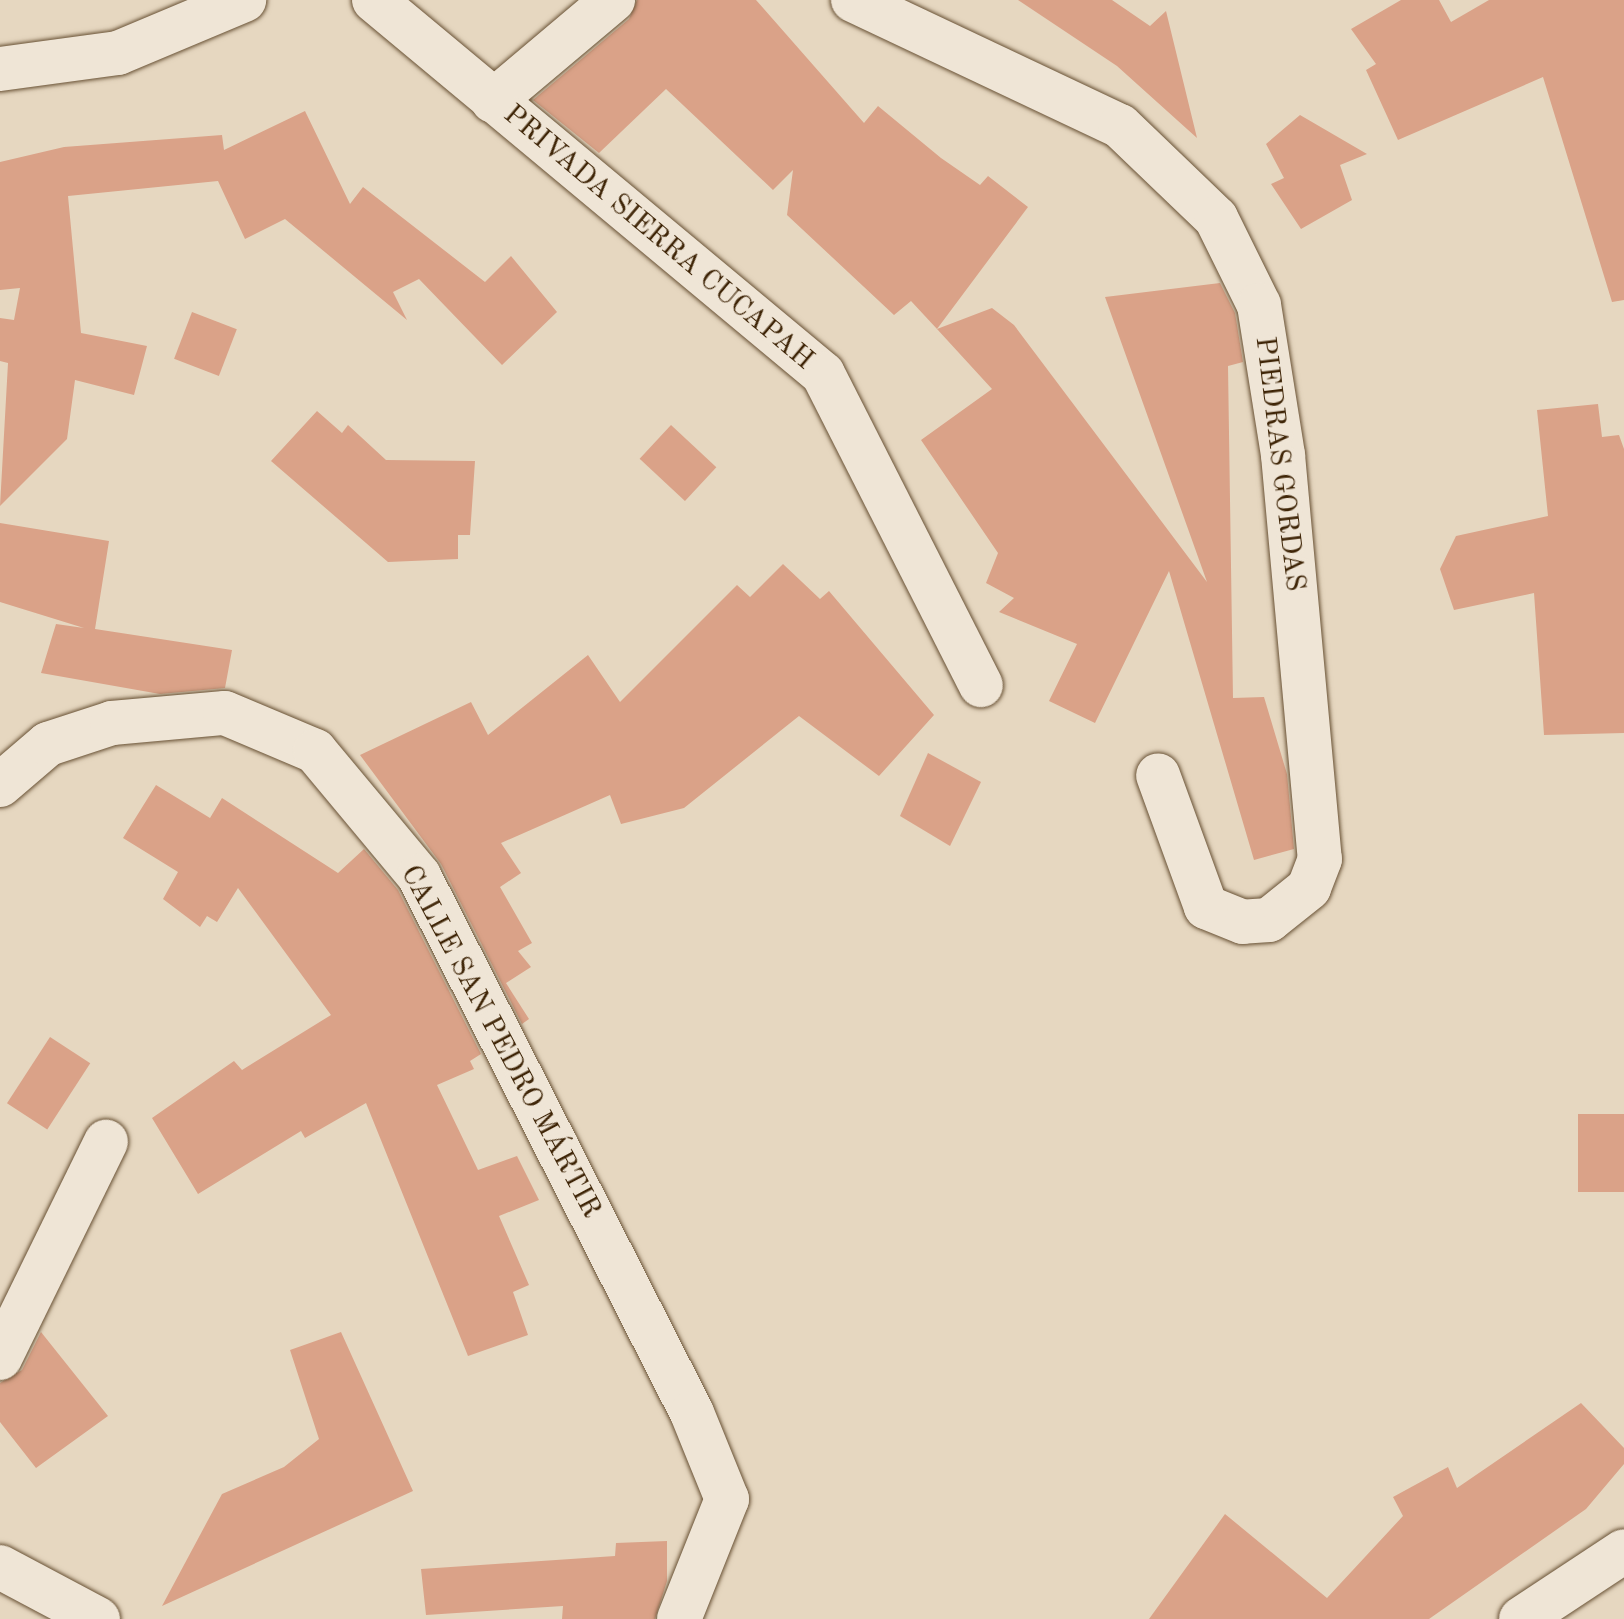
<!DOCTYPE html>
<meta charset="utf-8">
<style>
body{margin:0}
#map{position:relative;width:1624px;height:1619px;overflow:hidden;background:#e6d7c0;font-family:"Old Standard TT",serif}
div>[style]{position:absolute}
.building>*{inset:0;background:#daa288;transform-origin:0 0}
.roads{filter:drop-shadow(0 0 2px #685134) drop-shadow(0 0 2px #685134)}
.minor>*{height:44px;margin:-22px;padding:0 22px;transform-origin:22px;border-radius:22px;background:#efe5d6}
.tertiary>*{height:44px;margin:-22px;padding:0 22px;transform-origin:22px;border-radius:22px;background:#efe5d6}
.secondary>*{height:44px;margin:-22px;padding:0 22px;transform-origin:22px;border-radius:22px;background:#efe5d6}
span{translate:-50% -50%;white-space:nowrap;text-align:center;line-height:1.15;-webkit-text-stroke:8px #efe5d6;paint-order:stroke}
.street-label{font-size:28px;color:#3e2406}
</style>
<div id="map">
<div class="building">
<i style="clip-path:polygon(637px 0,756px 0,864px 123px,878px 106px,941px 158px,980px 185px,988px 176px,1028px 207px,937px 329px,911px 301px,894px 315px,787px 215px,793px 170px,773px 190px,666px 89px,599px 153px,533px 100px,629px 19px)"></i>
<i style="clip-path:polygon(1018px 0,1112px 0,1150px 26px,1166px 11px,1197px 138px,1117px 66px)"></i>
<i style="clip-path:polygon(1401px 0,1439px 0,1451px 22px,1489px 0,1624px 0,1624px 300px,1612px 302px,1543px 77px,1398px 140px,1366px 70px,1376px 64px,1351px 29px)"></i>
<i style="clip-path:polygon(305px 111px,350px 204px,363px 187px,485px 282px,511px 256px,557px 312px,502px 365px,419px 279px,393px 292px,407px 320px,285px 219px,245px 239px,218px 181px,68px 196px,81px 333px,147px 346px,134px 395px,75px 380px,67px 439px,0 506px,8px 363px,0 361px,0 318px,14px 320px,20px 288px,0 290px,0 162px,64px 147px,222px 135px,224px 150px)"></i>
<i style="clip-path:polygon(1300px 115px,1367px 154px,1340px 165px,1352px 200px,1301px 229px,1271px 184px,1284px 178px,1266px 144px)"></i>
<i style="clip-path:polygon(1220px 283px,1235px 313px,1243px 362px,1228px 366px,1233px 698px,1264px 697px,1287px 774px,1294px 849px,1254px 860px,1169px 571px,1095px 723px,1049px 701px,1077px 644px,999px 612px,1014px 598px,986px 583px,998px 553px,921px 440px,992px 389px,937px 329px,992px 308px,1014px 325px,1207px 582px,1105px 297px)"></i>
<i style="left:192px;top:312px;width:48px;height:50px;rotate:21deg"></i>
<i style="clip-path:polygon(1598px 404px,1602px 437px,1619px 435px,1624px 449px,1624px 733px,1544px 735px,1534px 593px,1454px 610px,1440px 569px,1456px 536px,1548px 516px,1537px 410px)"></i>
<i style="clip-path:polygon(317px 411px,342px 433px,348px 425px,386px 460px,475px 461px,470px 535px,458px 535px,458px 559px,388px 562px,271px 461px)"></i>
<i style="left:671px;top:425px;width:62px;height:46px;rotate:43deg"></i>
<i style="clip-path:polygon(0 523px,109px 541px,95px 629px,232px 650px,225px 688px,160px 694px,41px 673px,56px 624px,84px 628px,0 602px)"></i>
<i style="clip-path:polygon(783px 564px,820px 599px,829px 591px,934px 715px,879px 776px,799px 716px,684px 808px,621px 824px,610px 795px,501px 843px,521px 873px,500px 887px,532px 943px,518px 951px,531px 967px,506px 983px,529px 1019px,522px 1024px,441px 864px,360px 755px,471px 702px,488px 735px,588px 655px,620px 702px,737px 585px,750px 597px)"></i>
<i style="clip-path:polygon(928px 753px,981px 782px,950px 846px,900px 816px)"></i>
<i style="clip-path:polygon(156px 785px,210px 818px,222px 798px,338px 873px,364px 849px,398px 890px,481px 1054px,470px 1061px,474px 1069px,437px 1085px,478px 1170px,517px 1156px,539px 1200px,499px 1216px,529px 1285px,513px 1292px,528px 1335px,468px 1356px,366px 1103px,305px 1138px,301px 1131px,198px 1194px,152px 1118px,234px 1061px,242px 1070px,331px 1015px,238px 888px,217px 922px,207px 916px,200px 927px,163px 899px,178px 872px,123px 838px)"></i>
<i style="left:50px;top:1037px;width:48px;height:79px;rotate:33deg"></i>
<i style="left:1624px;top:1114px;width:78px;height:46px;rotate:90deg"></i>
<i style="clip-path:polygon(41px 1332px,108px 1416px,36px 1468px,0 1422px,0 1383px,22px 1370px)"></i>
<i style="clip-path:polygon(341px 1332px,413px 1491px,162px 1606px,222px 1494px,284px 1467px,319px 1439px,290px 1350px)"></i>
<i style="clip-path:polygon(1581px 1403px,1624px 1448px,1624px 1464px,1586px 1509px,1429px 1619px,1149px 1619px,1225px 1514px,1327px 1598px,1403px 1516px,1393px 1497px,1448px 1467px,1457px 1488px)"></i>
<i style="clip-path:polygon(667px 1541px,667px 1581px,655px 1619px,562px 1619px,563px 1606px,426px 1615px,421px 1569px,615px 1556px,616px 1543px)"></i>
</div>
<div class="roads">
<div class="minor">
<i style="left:374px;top:0;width:584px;rotate:39.79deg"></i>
<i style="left:823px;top:374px;width:349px;rotate:63.1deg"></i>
<i style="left:853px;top:0;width:295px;rotate:25.3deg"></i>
<i style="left:1120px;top:126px;width:133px;rotate:43.8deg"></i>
<i style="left:1216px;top:218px;width:97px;rotate:63.7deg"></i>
<i style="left:1259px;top:305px;width:152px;rotate:80.9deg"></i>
<i style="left:1283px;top:455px;width:406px;rotate:84.8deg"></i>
<i style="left:1320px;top:859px;width:31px;rotate:111deg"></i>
<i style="left:1309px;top:888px;width:51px;rotate:141.3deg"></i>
<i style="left:1269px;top:920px;width:26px;rotate:176deg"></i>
<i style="left:1243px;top:922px;width:40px;rotate:-158deg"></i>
<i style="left:1206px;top:907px;width:140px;rotate:-110deg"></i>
<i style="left:493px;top:101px;width:157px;rotate:-40.1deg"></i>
<i style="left:0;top:785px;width:63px;rotate:-40.5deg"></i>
<i style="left:48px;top:744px;width:67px;rotate:-18.2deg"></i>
<i style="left:112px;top:723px;width:113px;rotate:-5.1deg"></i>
<i style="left:225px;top:713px;width:98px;rotate:22.9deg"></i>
<i style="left:315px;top:751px;width:163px;rotate:50.2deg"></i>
<i style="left:419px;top:876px;width:602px;rotate:63.05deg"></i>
<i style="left:692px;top:1413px;width:93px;rotate:67.9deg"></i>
<i style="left:727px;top:1499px;width:129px;rotate:111.8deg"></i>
<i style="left:0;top:1358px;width:241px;rotate:-63.9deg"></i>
<i style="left:0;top:1567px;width:111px;rotate:28deg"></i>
</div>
<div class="tertiary">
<i style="left:1521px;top:1619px;width:123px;rotate:-33.4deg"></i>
</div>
<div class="secondary">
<i style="left:0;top:69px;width:119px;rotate:-7.7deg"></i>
<i style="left:118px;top:53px;width:137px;rotate:-22.8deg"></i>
</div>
</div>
<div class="street-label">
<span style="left:658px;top:238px;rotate:40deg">PRIVADA SIERRA CUCAPAH</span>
<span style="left:1279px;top:464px;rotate:83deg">PIEDRAS GORDAS</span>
<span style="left:500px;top:1042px;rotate:62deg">CALLE SAN PEDRO MÁRTIR</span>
</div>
</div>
